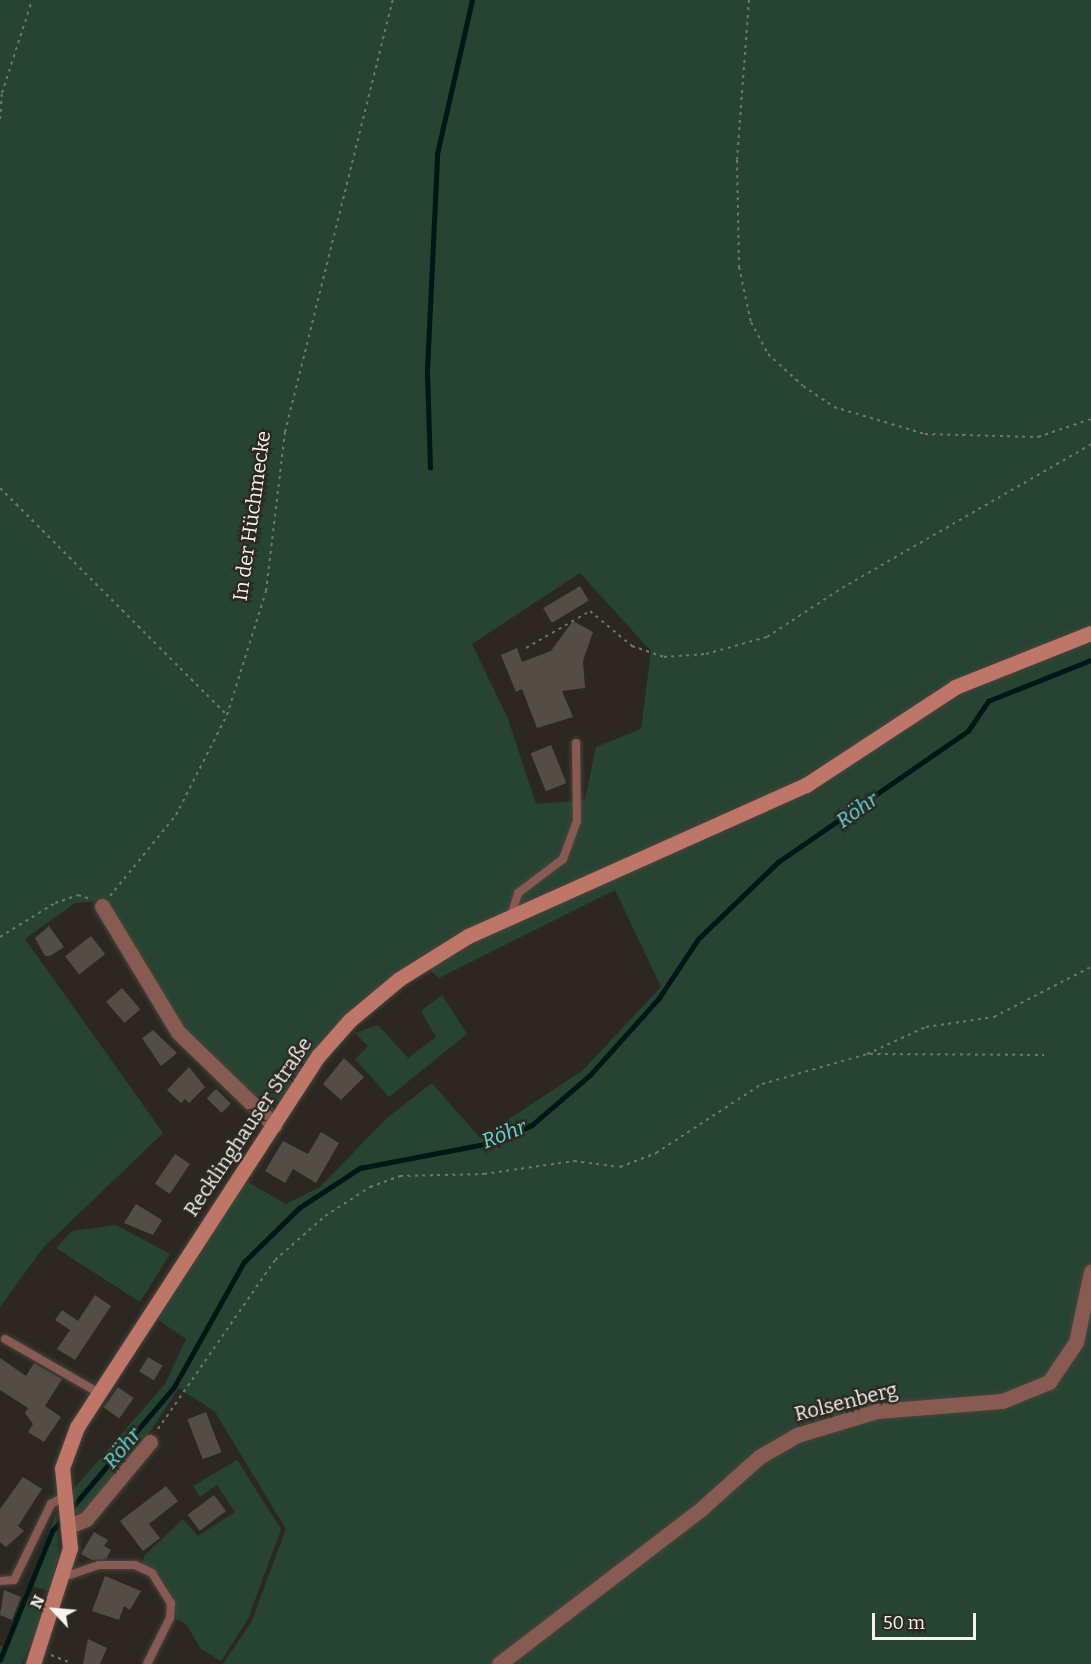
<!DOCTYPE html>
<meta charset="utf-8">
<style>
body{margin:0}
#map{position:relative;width:1091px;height:1664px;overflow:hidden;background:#2c2821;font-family:Bitter,serif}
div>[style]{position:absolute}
.green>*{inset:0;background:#274432}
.stream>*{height:4.5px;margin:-2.25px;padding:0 2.25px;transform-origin:2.25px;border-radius:2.25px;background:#001617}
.building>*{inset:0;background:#524e46;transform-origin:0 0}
.path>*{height:2px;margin-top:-1px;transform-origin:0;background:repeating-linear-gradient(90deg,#77746e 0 3px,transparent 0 7.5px)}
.roads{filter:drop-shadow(0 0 2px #48443e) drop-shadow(0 0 2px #48443e)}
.service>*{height:8px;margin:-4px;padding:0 4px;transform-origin:4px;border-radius:4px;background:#875b51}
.minor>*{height:15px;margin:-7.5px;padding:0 7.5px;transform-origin:7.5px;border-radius:7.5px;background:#875b51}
.secondary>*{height:15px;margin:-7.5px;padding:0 7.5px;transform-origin:7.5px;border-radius:7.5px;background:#bd7667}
span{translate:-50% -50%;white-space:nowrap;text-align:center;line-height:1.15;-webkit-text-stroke:4.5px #2c2821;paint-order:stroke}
.street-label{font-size:20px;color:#f6f3ee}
.water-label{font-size:21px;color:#61d8da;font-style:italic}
.north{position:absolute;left:24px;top:1580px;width:60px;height:60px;-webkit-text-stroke:4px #2c2821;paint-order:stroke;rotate:296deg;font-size:16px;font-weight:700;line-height:24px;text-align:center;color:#f6f3ee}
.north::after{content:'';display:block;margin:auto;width:21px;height:27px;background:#f6f3ee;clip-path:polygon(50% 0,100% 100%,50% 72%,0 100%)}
.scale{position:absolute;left:872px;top:1613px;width:104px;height:27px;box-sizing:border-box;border:3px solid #f6f3ee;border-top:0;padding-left:8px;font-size:18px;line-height:21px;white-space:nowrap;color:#f6f3ee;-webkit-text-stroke:4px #2c2821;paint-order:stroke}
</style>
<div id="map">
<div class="green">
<i style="clip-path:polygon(evenodd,0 0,1091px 0,1091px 1664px,223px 1664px,252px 1621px,286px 1529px,215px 1412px,179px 1388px,143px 1442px,77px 1520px,70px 1493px,165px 1384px,186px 1339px,153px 1316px,243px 1179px,286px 1204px,320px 1187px,388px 1117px,432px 1083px,480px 1138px,582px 1071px,661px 987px,615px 890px,439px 978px,416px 959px,395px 974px,274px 1117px,182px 1032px,101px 901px,75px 903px,25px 939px,163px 1133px,43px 1248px,0 1307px,0 0,580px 573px,651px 651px,641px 729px,596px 747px,585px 800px,536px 804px,508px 719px,472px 644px,580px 573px)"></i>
<i style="clip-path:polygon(442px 995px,467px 1034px,389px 1097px,355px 1059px,368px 1046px,355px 1033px,378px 1025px,408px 1058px,436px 1037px,421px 1011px)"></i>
<i style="clip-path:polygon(116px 1225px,170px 1254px,140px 1302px,56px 1248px,72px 1231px)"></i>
<i style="clip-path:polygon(237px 1460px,281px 1529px,248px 1619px,221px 1661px,201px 1649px,186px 1624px,173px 1618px,175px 1603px,165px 1583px,142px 1564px,145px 1555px,183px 1519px,198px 1536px,235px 1512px,217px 1485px,200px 1497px,193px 1486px)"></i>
<i style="clip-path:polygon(56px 1513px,59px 1555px,49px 1591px,29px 1585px)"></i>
<i style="clip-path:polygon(25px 1597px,44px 1604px,32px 1642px,21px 1664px,0 1664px,0 1646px,6px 1648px)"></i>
</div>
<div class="stream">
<i style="left:430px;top:468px;width:98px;rotate:-91.8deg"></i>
<i style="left:427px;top:370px;width:216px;rotate:-87.3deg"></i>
<i style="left:437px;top:154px;width:158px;rotate:-77.2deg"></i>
<i style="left:69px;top:1511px;width:162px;rotate:-49.7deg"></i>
<i style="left:174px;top:1387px;width:143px;rotate:-60.8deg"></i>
<i style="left:244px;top:1262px;width:77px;rotate:-44.5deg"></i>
<i style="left:299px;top:1208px;width:73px;rotate:-33.3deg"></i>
<i style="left:360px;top:1168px;width:137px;rotate:-10.9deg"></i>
<i style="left:495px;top:1142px;width:41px;rotate:-24.7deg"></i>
<i style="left:532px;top:1125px;width:77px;rotate:-40.8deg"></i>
<i style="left:590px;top:1075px;width:103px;rotate:-48.1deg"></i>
<i style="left:659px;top:998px;width:71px;rotate:-56.5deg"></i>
<i style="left:698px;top:939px;width:111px;rotate:-43.9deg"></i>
<i style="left:778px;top:862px;width:231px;rotate:-34.6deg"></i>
<i style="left:968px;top:731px;width:36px;rotate:-56deg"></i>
<i style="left:988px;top:701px;width:111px;rotate:-21.7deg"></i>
<i style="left:0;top:1660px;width:139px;rotate:-68deg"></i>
<i style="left:52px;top:1531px;width:18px;rotate:-47deg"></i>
</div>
<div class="building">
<i style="left:580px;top:586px;width:17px;height:43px;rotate:59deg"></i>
<i style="clip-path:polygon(573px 621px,593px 632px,583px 661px,585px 688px,562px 691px,573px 717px,537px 728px,522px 689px,516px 692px,501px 655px,517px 648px,522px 662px,551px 651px)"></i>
<i style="left:551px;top:745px;width:41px;height:22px;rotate:68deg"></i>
<i style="clip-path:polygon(49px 926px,64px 947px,50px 956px,45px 956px,35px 938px)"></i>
<i style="left:91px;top:936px;width:23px;height:33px;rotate:52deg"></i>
<i style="left:122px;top:988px;width:28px;height:21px;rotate:49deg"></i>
<i style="clip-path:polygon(153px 1030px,177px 1053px,161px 1066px,142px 1038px)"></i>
<i style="clip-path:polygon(344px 1058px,364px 1077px,341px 1100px,323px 1084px)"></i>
<i style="clip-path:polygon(189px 1067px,205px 1087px,189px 1103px,185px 1099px,181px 1103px,167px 1090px)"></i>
<i style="left:216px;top:1089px;width:21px;height:13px;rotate:45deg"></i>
<i style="clip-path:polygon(321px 1132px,339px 1143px,316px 1183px,293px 1169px,285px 1183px,265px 1171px,283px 1141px,308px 1154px)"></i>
<i style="left:175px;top:1154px;width:18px;height:36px;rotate:34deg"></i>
<i style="clip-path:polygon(136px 1204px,162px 1220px,153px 1235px,124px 1223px)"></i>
<i style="clip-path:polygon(95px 1295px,111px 1306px,75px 1360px,57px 1349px,70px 1330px,55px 1320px,62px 1310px,78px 1321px)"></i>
<i style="left:148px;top:1357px;width:17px;height:17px;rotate:31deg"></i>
<i style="clip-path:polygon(0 1358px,26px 1376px,34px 1363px,62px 1379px,45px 1406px,61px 1417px,44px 1442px,28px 1432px,33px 1424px,25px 1413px,28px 1408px,0 1390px)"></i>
<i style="left:118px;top:1387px;width:19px;height:25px;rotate:35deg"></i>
<i style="left:206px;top:1412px;width:43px;height:20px;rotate:69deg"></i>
<i style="clip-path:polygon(23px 1477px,42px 1489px,18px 1526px,24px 1531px,6px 1547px,0 1542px,0 1509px)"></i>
<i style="clip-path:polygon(166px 1486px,178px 1501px,149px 1524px,160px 1538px,143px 1551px,120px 1521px)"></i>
<i style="left:214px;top:1495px;width:20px;height:33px;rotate:53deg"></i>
<i style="clip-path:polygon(94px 1532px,108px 1540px,104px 1546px,111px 1550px,106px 1559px,92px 1560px,81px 1554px)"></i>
<i style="clip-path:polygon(105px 1576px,141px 1591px,130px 1610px,124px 1606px,119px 1620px,92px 1611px)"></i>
<i style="clip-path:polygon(4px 1590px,21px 1597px,12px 1620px,0 1615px)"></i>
<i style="clip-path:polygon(88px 1639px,107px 1648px,100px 1664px,83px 1664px)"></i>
</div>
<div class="path">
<i style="left:749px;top:0;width:160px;rotate:94.3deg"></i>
<i style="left:737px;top:160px;width:107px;rotate:88.9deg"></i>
<i style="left:739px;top:267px;width:56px;rotate:77.7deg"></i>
<i style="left:751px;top:322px;width:36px;rotate:62deg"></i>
<i style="left:768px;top:354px;width:47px;rotate:42.4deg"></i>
<i style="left:803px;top:386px;width:37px;rotate:34deg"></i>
<i style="left:834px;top:407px;width:95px;rotate:16.5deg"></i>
<i style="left:925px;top:434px;width:113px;rotate:1.5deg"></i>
<i style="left:1038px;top:437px;width:56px;rotate:-18.8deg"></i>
<i style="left:0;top:119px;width:26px;rotate:-86deg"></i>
<i style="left:2px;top:93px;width:98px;rotate:-72.1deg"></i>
<i style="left:0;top:488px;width:321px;rotate:45deg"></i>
<i style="left:526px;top:648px;width:74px;rotate:-30deg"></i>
<i style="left:590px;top:611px;width:55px;rotate:39.8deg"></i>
<i style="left:632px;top:646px;width:34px;rotate:19deg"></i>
<i style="left:664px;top:657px;width:42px;rotate:-4.1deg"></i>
<i style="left:706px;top:654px;width:63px;rotate:-15.6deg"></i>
<i style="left:767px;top:637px;width:90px;rotate:-33.2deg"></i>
<i style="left:842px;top:588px;width:288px;rotate:-30deg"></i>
<i style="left:110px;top:896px;width:104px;rotate:-50.8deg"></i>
<i style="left:176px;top:815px;width:112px;rotate:-63deg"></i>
<i style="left:227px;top:715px;width:130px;rotate:-72.5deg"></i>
<i style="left:266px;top:591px;width:160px;rotate:-83.2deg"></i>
<i style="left:285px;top:432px;width:445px;rotate:-76deg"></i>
<i style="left:0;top:937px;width:65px;rotate:-31.7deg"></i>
<i style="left:55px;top:903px;width:24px;rotate:-19deg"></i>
<i style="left:78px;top:895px;width:13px;rotate:18deg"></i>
<i style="left:870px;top:1054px;width:174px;rotate:0.3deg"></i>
<i style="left:158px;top:1429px;width:206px;rotate:-55.3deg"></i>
<i style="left:275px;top:1260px;width:67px;rotate:-41.3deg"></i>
<i style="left:325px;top:1216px;width:54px;rotate:-32.8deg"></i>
<i style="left:370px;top:1187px;width:32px;rotate:-20deg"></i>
<i style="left:400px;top:1176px;width:84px;rotate:-1.4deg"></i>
<i style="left:484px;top:1174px;width:91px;rotate:-8.2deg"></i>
<i style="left:574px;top:1161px;width:46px;rotate:7.4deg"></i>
<i style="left:620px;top:1167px;width:39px;rotate:-21deg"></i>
<i style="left:656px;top:1153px;width:126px;rotate:-33.1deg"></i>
<i style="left:762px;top:1084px;width:109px;rotate:-15.9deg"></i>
<i style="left:867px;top:1054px;width:65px;rotate:-24.6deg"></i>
<i style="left:926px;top:1027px;width:69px;rotate:-8.4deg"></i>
<i style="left:994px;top:1017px;width:109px;rotate:-27.3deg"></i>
<i style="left:51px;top:1655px;width:18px;rotate:22deg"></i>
</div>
<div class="roads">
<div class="service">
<i style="left:512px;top:913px;width:21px;rotate:-73deg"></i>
<i style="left:518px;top:893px;width:56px;rotate:-37.1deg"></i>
<i style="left:563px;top:859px;width:40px;rotate:-69.8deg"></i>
<i style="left:577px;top:821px;width:78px;rotate:-90.7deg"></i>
<i style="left:5px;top:1339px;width:106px;rotate:29.9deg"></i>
<i style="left:61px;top:1578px;width:40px;rotate:-18.9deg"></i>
<i style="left:99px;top:1565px;width:36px"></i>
<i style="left:135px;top:1565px;width:19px;rotate:25deg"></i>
<i style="left:152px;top:1573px;width:36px;rotate:58deg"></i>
<i style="left:171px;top:1603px;width:15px;rotate:94deg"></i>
<i style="left:170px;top:1618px;width:51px;rotate:116.6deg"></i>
<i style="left:0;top:1581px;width:14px;rotate:-4deg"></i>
<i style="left:14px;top:1580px;width:85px;rotate:-64deg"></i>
<i style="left:51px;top:1504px;width:16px;rotate:-30deg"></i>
</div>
<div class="minor">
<i style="left:102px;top:906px;width:147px;rotate:58.9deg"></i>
<i style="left:178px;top:1032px;width:134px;rotate:44.1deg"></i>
<i style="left:69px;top:1526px;width:18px;rotate:-22deg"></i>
<i style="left:86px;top:1519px;width:100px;rotate:-50.3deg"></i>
<i style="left:499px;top:1664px;width:256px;rotate:-37.5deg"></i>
<i style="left:702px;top:1508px;width:76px;rotate:-41.8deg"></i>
<i style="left:759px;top:1457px;width:44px;rotate:-30.1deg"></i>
<i style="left:797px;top:1435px;width:84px;rotate:-16.7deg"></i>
<i style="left:877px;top:1411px;width:125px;rotate:-4.6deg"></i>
<i style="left:1002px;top:1401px;width:51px;rotate:-22deg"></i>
<i style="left:1049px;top:1382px;width:48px;rotate:-56deg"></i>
<i style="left:1076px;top:1342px;width:72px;rotate:-77.9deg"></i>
</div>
<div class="secondary">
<i style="left:33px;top:1664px;width:122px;rotate:-72.3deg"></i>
<i style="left:70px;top:1548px;width:80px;rotate:-95.7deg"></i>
<i style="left:62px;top:1468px;width:44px;rotate:-69.9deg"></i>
<i style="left:77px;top:1427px;width:444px;rotate:-57deg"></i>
<i style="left:319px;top:1055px;width:47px;rotate:-48.5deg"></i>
<i style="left:350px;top:1020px;width:64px;rotate:-39.9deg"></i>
<i style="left:399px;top:979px;width:81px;rotate:-31.9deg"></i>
<i style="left:468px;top:936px;width:370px;rotate:-24.1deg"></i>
<i style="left:806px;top:785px;width:178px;rotate:-33.3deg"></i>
<i style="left:955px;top:687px;width:146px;rotate:-21.7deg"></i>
</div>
</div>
<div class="street-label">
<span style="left:252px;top:516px;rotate:-82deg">In der Hüchmecke</span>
<span style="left:248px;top:1127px;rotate:-56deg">Recklinghauser Straße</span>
<span style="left:846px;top:1402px;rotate:-14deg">Rolsenberg</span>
</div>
<div class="water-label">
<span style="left:857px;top:810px;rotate:-35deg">Röhr</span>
<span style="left:504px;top:1134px;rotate:-21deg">Röhr</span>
<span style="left:122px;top:1448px;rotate:-50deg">Röhr</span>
</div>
<div class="north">N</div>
<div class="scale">50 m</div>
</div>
